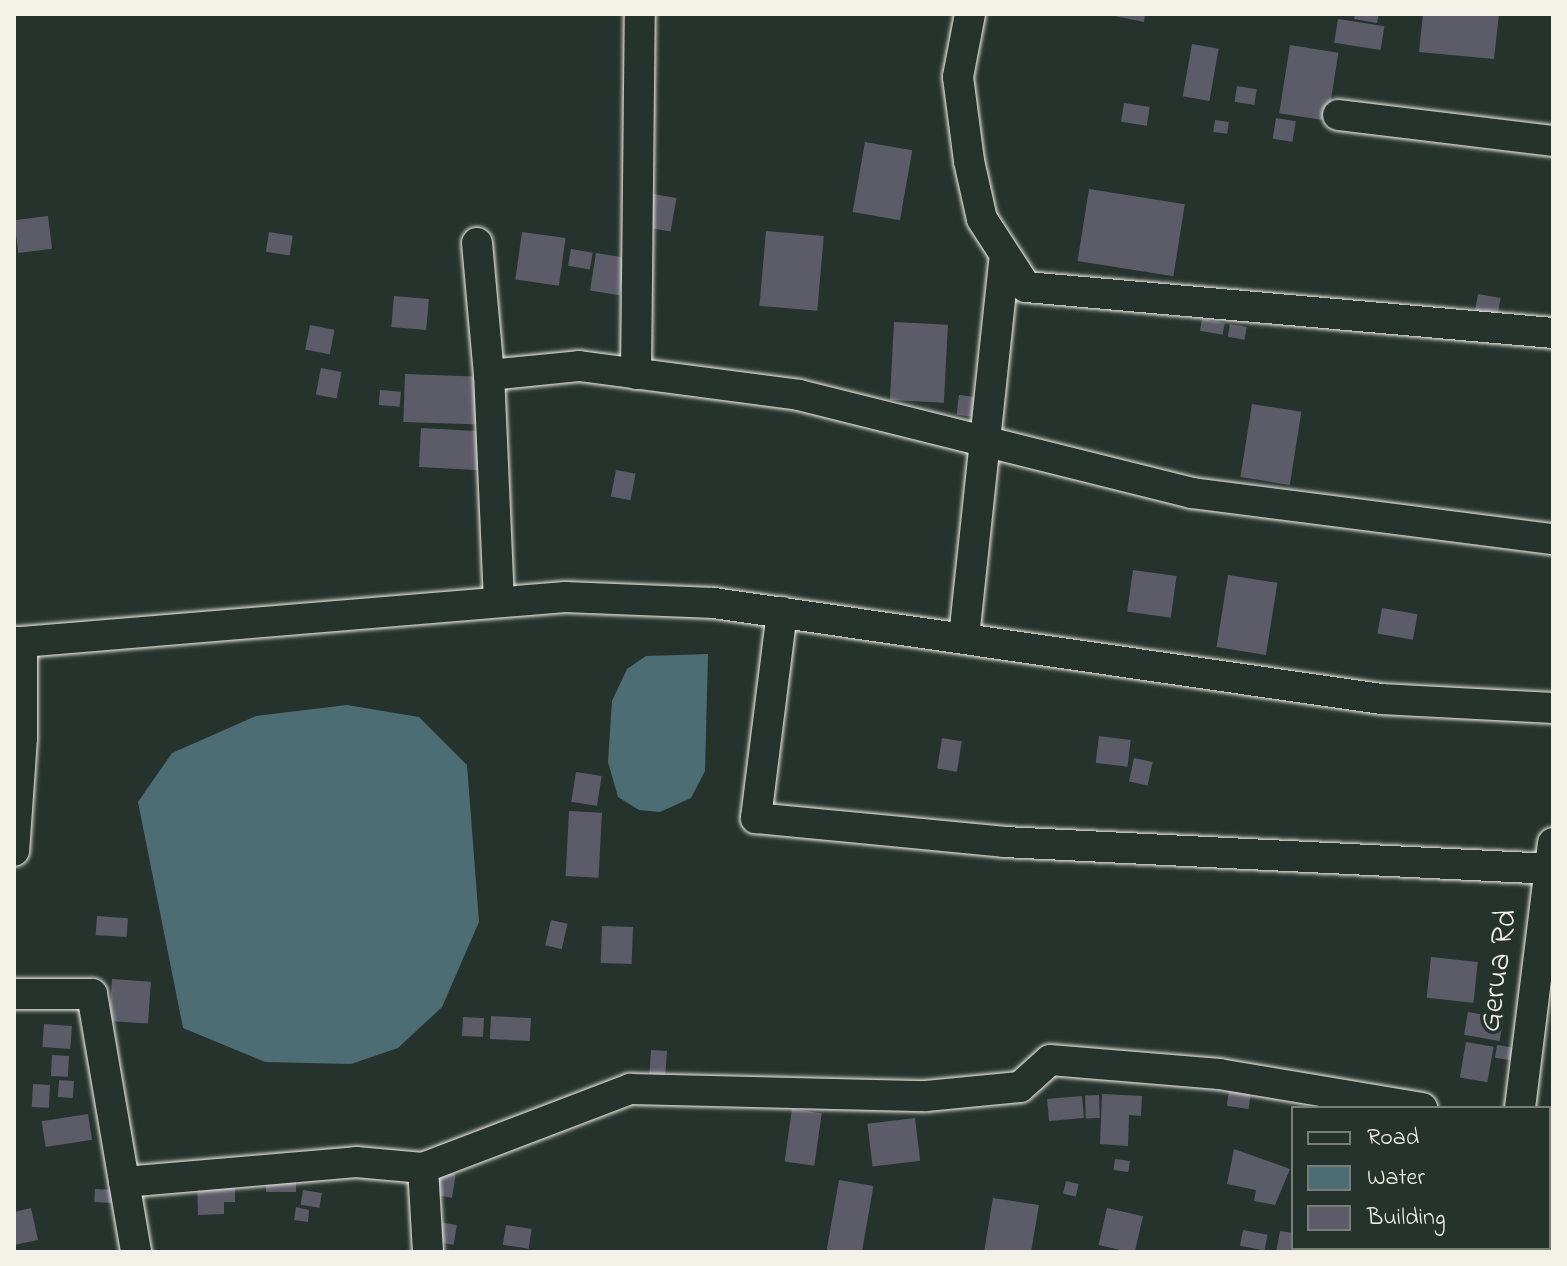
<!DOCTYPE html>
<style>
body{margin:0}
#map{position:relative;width:1567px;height:1266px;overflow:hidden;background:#26332d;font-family:"Indie Flower",sans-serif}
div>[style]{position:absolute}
.water>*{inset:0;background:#4c6d73}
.building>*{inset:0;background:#5b5c68;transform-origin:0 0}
.roads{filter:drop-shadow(0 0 2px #f4f1e8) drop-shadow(0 0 2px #f4f1e8)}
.minor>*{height:30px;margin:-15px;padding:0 15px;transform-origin:15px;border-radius:15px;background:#26332d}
span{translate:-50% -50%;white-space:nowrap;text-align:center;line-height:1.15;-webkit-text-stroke:7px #26332d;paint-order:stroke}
.street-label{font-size:32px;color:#f4f1e8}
.frame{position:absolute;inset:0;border:16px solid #f4f1e8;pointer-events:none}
.legend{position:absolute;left:1291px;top:1106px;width:260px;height:144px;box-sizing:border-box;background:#26332d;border:2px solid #787f78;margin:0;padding:10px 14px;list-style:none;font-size:24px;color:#f4f1e8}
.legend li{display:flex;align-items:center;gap:16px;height:40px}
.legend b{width:40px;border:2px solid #787f78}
</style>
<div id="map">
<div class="water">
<i style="clip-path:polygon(708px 654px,705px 771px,691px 798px,660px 812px,639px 810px,618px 797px,608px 762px,612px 701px,627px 669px,646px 656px)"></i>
<i style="clip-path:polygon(347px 705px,419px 717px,467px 765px,479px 922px,442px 1007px,398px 1048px,351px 1064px,265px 1062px,183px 1028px,138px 802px,172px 753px,256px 716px)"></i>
</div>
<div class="building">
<i style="clip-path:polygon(1105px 14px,1145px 14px,1144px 22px)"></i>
<i style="clip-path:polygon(1355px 14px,1379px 14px,1377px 23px,1354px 19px)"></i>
<i style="clip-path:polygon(1423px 14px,1499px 14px,1494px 59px,1419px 52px)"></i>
<i style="left:1338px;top:19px;width:47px;height:24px;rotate:9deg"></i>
<i style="left:1192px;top:44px;width:27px;height:53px;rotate:10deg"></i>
<i style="left:1290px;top:45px;width:49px;height:69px;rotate:9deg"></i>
<i style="left:1237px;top:86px;width:20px;height:16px;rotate:9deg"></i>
<i style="left:1124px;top:103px;width:26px;height:19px;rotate:9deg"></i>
<i style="left:1276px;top:118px;width:20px;height:21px;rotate:9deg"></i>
<i style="left:1215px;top:120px;width:14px;height:12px;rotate:8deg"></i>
<i style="left:865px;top:142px;width:48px;height:71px;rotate:10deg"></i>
<i style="left:1089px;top:189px;width:97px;height:73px;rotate:9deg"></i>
<i style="left:642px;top:192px;width:35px;height:34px;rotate:10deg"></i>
<i style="left:48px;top:216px;width:33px;height:34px;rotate:83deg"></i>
<i style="left:766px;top:231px;width:58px;height:75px;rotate:5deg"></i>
<i style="left:269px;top:232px;width:24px;height:20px;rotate:9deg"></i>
<i style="left:522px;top:232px;width:44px;height:48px;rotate:8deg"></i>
<i style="left:571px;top:249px;width:22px;height:17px;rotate:10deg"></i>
<i style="left:596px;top:253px;width:30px;height:38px;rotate:9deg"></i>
<i style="left:1478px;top:294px;width:23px;height:22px;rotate:10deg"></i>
<i style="left:394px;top:296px;width:35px;height:31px;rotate:5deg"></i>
<i style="left:1202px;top:319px;width:23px;height:12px;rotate:10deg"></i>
<i style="left:894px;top:322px;width:54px;height:78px;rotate:3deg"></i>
<i style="left:1230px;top:324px;width:17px;height:13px;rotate:10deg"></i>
<i style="left:310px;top:325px;width:25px;height:25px;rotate:11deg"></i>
<i style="left:321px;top:368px;width:21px;height:27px;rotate:11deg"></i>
<i style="left:405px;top:374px;width:76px;height:48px;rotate:2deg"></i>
<i style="left:380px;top:390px;width:21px;height:15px;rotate:5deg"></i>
<i style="left:959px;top:395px;width:16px;height:20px;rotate:7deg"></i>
<i style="left:1252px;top:404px;width:50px;height:74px;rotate:9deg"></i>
<i style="left:421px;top:428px;width:66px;height:39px;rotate:3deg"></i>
<i style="left:616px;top:470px;width:20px;height:27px;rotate:11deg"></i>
<i style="left:1133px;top:570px;width:44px;height:42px;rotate:8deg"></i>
<i style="left:1228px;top:575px;width:50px;height:73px;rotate:9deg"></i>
<i style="left:1382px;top:608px;width:36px;height:26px;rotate:10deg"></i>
<i style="left:1099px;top:736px;width:32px;height:27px;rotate:7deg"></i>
<i style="left:942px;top:738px;width:20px;height:31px;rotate:9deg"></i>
<i style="left:1134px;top:758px;width:19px;height:24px;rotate:12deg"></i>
<i style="left:576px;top:772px;width:26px;height:30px;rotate:9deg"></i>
<i style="left:569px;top:811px;width:33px;height:65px;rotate:3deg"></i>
<i style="left:97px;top:916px;width:31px;height:19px;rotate:4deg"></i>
<i style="left:551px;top:920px;width:17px;height:26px;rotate:13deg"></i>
<i style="left:602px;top:926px;width:31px;height:37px;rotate:2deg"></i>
<i style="left:1431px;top:957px;width:47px;height:41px;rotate:6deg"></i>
<i style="left:112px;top:979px;width:39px;height:42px;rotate:4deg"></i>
<i style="left:1468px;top:1012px;width:36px;height:23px;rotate:10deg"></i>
<i style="left:491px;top:1016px;width:40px;height:23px;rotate:3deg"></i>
<i style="left:463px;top:1017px;width:21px;height:19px;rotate:3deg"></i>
<i style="left:44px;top:1024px;width:28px;height:23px;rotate:4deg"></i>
<i style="left:1466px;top:1042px;width:28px;height:36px;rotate:10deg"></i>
<i style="left:1497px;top:1045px;width:19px;height:13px;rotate:9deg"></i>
<i style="left:651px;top:1050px;width:16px;height:30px;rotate:4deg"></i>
<i style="left:52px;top:1055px;width:17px;height:21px;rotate:3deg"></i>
<i style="left:59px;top:1080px;width:15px;height:17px;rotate:4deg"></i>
<i style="left:33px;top:1084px;width:17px;height:23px;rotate:3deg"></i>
<i style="left:1229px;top:1090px;width:22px;height:16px;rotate:8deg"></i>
<i style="clip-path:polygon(1102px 1094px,1142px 1096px,1141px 1116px,1129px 1115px,1128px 1146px,1100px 1144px)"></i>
<i style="left:1099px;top:1095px;width:23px;height:14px;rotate:88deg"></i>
<i style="left:1082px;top:1096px;width:22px;height:35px;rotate:85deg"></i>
<i style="left:792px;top:1109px;width:30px;height:53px;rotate:8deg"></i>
<i style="left:88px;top:1114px;width:26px;height:47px;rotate:81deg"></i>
<i style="left:915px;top:1118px;width:43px;height:48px;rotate:83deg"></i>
<i style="clip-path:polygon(1234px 1149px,1290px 1169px,1275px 1205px,1254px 1201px,1256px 1190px,1227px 1184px)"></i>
<i style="left:1115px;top:1159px;width:15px;height:11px;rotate:8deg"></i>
<i style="left:437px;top:1171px;width:19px;height:24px;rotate:9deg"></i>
<i style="left:266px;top:1175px;width:30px;height:17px"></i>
<i style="left:839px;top:1180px;width:35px;height:73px;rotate:10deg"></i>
<i style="clip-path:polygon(197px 1181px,235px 1181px,235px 1202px,224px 1202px,224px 1214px,198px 1215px)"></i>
<i style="left:1066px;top:1181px;width:13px;height:13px;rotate:13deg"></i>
<i style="left:95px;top:1189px;width:18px;height:13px;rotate:3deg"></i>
<i style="left:303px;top:1190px;width:19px;height:15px;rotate:9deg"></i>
<i style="clip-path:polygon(993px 1198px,1039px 1205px,1031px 1252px,984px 1252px)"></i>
<i style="clip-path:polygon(296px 1207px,309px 1210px,308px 1222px,294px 1220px)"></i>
<i style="clip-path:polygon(31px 1208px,38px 1240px,14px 1245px,14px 1212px)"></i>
<i style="left:1107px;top:1208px;width:37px;height:38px;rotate:13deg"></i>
<i style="left:438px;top:1222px;width:19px;height:20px;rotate:9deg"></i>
<i style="left:506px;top:1225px;width:26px;height:20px;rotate:9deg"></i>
<i style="left:1243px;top:1230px;width:25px;height:16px;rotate:11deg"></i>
<i style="clip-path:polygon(1280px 1231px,1293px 1233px,1293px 1248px,1304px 1252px,1276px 1252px)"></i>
</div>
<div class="roads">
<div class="minor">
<i style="left:970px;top:14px;width:64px;rotate:100.8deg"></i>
<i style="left:958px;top:77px;width:85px;rotate:82.5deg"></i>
<i style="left:969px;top:161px;width:59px;rotate:77.4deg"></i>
<i style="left:982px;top:219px;width:81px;rotate:57.1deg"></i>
<i style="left:1026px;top:287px;width:529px;rotate:4.99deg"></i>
<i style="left:1338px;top:115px;width:217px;rotate:6.9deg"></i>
<i style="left:477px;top:243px;width:133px;rotate:84.8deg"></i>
<i style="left:636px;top:374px;width:360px;rotate:-89.4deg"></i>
<i style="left:499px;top:602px;width:227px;rotate:-92.5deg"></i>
<i style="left:489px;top:375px;width:90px;rotate:-5.7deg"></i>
<i style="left:579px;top:366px;width:222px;rotate:7.5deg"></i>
<i style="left:799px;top:395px;width:405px;rotate:14deg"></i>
<i style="left:1192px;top:493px;width:364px;rotate:7.3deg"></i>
<i style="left:782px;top:612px;width:208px;rotate:97.2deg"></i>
<i style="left:756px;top:818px;width:249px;rotate:5.5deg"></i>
<i style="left:1004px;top:842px;width:550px;rotate:2.82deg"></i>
<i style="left:964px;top:637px;width:377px;rotate:-83.9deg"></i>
<i style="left:14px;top:642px;width:8px"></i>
<i style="left:22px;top:642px;width:96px;rotate:90deg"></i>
<i style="left:22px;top:738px;width:113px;rotate:94deg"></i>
<i style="left:22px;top:642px;width:545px;rotate:-4.74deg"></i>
<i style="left:565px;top:597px;width:149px;rotate:2.3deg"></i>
<i style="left:714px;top:603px;width:674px;rotate:8.19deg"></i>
<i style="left:1381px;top:699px;width:172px;rotate:3deg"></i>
<i style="left:14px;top:994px;width:78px"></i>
<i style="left:92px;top:994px;width:262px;rotate:80.3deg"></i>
<i style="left:1520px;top:1108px;width:267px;rotate:-82.9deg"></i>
<i style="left:1549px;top:1131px;width:4px;rotate:14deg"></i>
<i style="left:124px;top:1182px;width:233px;rotate:-4.9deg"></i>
<i style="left:356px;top:1162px;width:67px;rotate:5.1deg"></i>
<i style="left:428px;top:1252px;width:84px;rotate:-93.4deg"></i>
<i style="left:423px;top:1168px;width:222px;rotate:-20.9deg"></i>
<i style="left:630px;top:1089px;width:296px;rotate:1.4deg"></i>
<i style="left:926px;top:1096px;width:94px;rotate:-5.5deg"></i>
<i style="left:1020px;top:1087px;width:40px;rotate:-42deg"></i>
<i style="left:1050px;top:1060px;width:170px;rotate:4.7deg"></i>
<i style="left:1219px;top:1074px;width:206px;rotate:9.5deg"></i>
<i style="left:1506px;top:1252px;width:4px;rotate:-90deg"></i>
</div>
</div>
<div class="street-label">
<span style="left:1500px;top:971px;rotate:-82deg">Gerua Rd</span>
</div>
<div class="frame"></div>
<ul class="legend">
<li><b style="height:10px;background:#26332d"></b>Road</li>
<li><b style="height:22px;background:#4c6d73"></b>Water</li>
<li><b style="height:22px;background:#5b5c68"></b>Building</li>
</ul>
</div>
